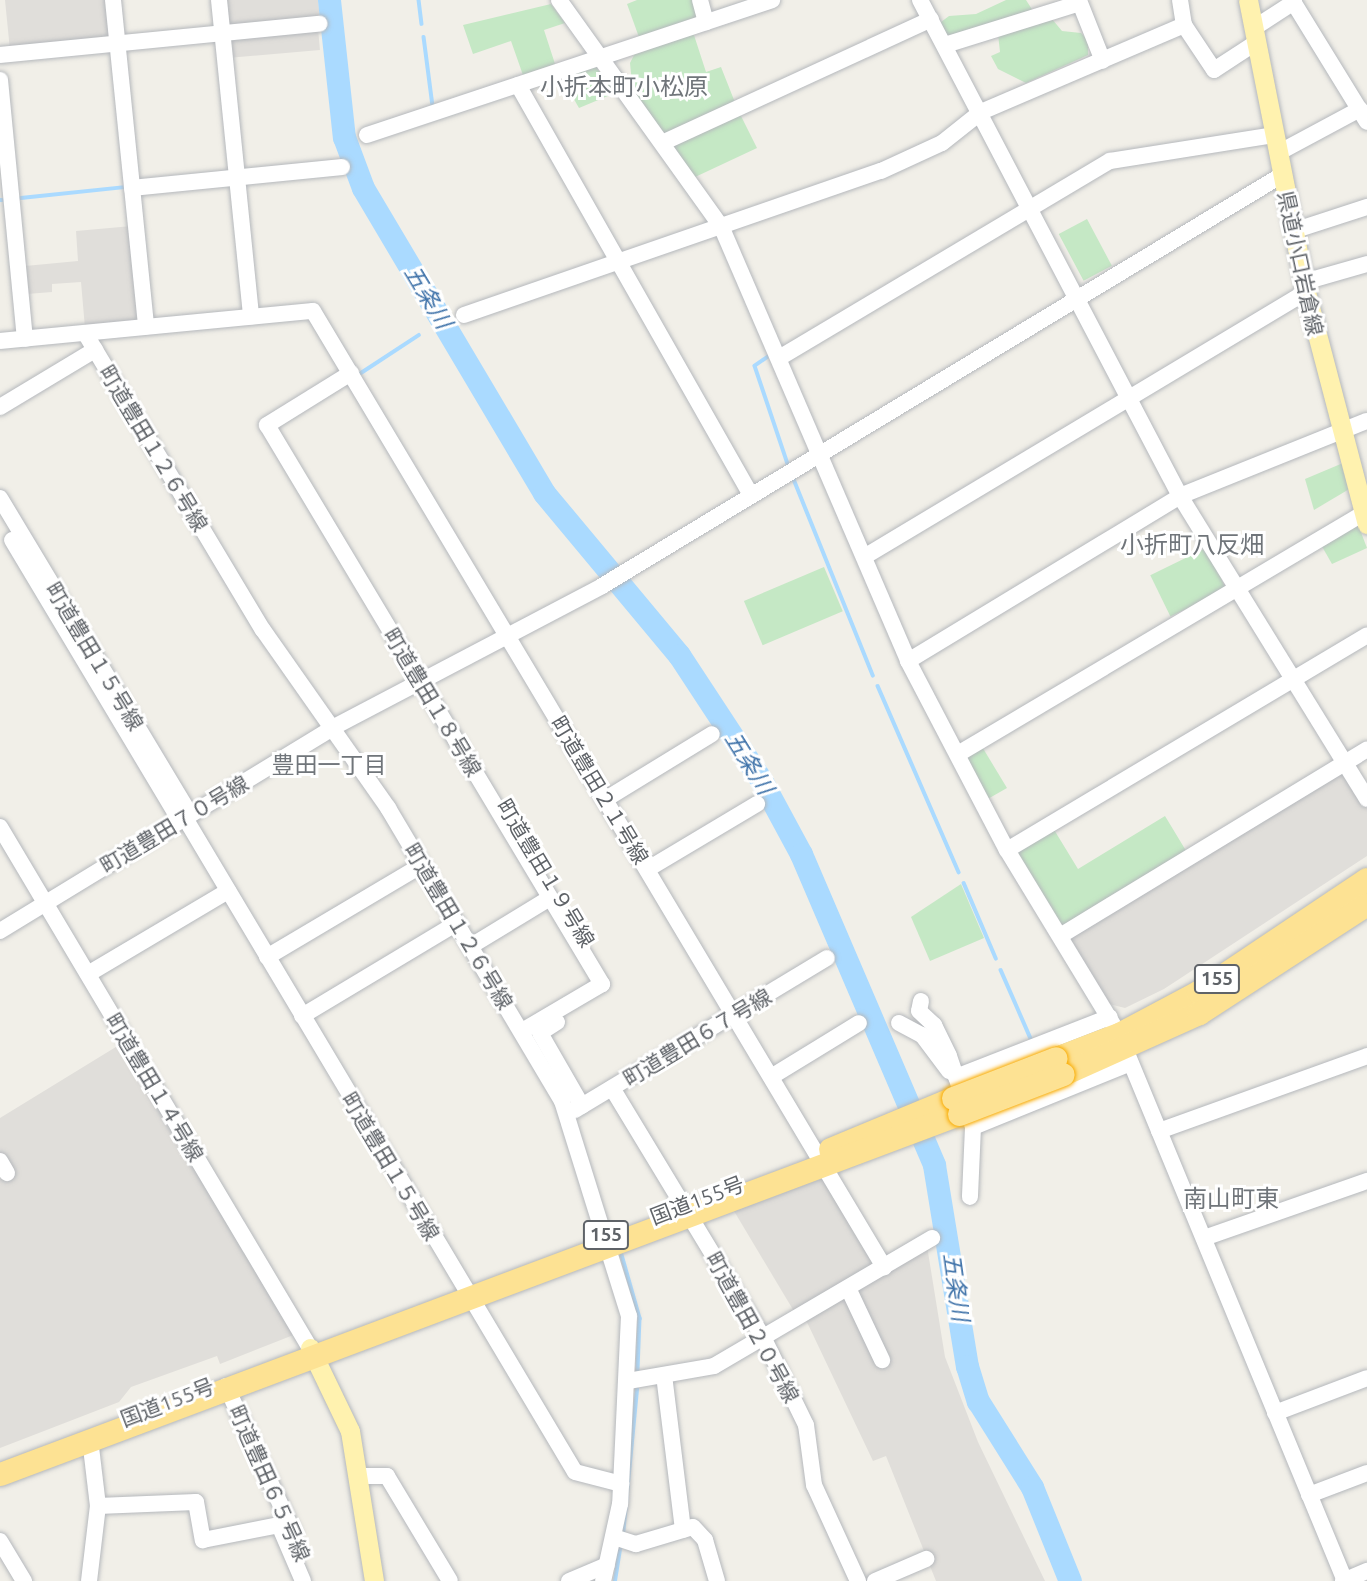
<!DOCTYPE html>
<meta charset="utf-8">
<style>
body{margin:0}
#map{position:relative;width:1367px;height:1581px;overflow:hidden;background:#f1efe8;font-family:Ubuntu,"Noto Sans JP",sans-serif}
div>[style]{position:absolute}
.industrial>*{inset:0;background:#e0deda;transform-origin:0 0}
.green>*{inset:0;background:#c5e8c5;transform-origin:0 0}
.stream>*{height:3.5px;margin:-1.75px;padding:0 1.75px;transform-origin:1.75px;border-radius:1.75px;background:#aadaff}
.river>*{height:23px;margin:-11.5px;padding:0 11.5px;transform-origin:11.5px;border-radius:11.5px;background:#aadaff}
.roads{filter:drop-shadow(0 0 2px #b5b8bc) drop-shadow(0 0 2px #b5b8bc)}
.minor>*{height:16px;margin:-8px;padding:0 8px;transform-origin:8px;border-radius:8px;background:#fff}
.major>*{height:19px;margin:-9.5px;padding:0 9.5px;transform-origin:9.5px;border-radius:9.5px;background:#fff2af}
.highway>*{height:23px;margin:-11.5px;padding:0 11.5px;transform-origin:11.5px;border-radius:11.5px;background:#fde293}
.bridges{filter:drop-shadow(0 0 2px #f9ab00) drop-shadow(0 0 2px #f9ab00)}
.highway-bridge>*{height:23px;margin:-11.5px;padding:0 11.5px;transform-origin:11.5px;border-radius:11.5px;background:#fde293}
span{translate:-50% -50%;white-space:nowrap;text-align:center;line-height:1.15;-webkit-text-stroke:6px #fff;paint-order:stroke}
.shield-label span{padding:2px 5px;background:#fff;border:2px solid;border-radius:5px;-webkit-text-stroke-width:0}
.shield-label{font-size:19px;color:#5f6368;font-weight:700}
.street-label{font-size:21px;color:#5f6368}
.water-label{font-size:23px;color:#4174aa;font-style:italic}
.neighbourhood-label{font-size:23px;color:#70757a}
.quarter-label{font-size:24px;color:#70757a}
</style>
<div id="map">
<div class="industrial">
<i style="clip-path:polygon(5px 0,110px 0,111px 40px,10px 50px)"></i>
<i style="clip-path:polygon(224px 0,318px 0,320px 18px,230px 27px)"></i>
<i style="left:318px;top:28px;width:22px;height:87px;rotate:85deg"></i>
<i style="clip-path:polygon(132px 226px,137px 323px,85px 328px,81px 282px,52px 284px,52px 292px,27px 294px,25px 266px,78px 261px,76px 231px)"></i>
<i style="clip-path:polygon(1340px 770px,1367px 806px,1367px 856px,1164px 989px,1125px 1008px,1109px 1004px,1067px 940px)"></i>
<i style="clip-path:polygon(124px 1042px,296px 1334px,220px 1364px,217px 1356px,131px 1387px,119px 1402px,0 1448px,0 1179px,10px 1172px,0 1156px,0 1118px)"></i>
<i style="clip-path:polygon(826px 1176px,876px 1264px,795px 1313px,734px 1211px)"></i>
<i style="clip-path:polygon(927px 1246px,945px 1357px,978px 1442px,1045px 1581px,936px 1581px,886px 1456px,873px 1461px,805px 1318px)"></i>
</div>
<div class="green">
<i style="clip-path:polygon(637px 0,696px 0,700px 16px,640px 40px,627px 4px)"></i>
<i style="clip-path:polygon(1006px 0,1026px 0,1035px 14px,946px 38px,941px 22px,949px 16px,976px 14px)"></i>
<i style="clip-path:polygon(551px 4px,565px 23px,544px 30px,556px 67px,524px 78px,511px 41px,473px 54px,463px 25px)"></i>
<i style="clip-path:polygon(1052px 19px,1062px 31px,1081px 33px,1088px 40px,1088px 55px,1026px 83px,998px 69px,991px 56px,1000px 52px,998px 34px)"></i>
<i style="clip-path:polygon(693px 32px,706px 72px,721px 67px,736px 105px,662px 135px,633px 94px,630px 63px,636px 51px)"></i>
<i style="clip-path:polygon(593px 63px,615px 93px,579px 108px,560px 75px)"></i>
<i style="clip-path:polygon(739px 112px,757px 148px,693px 178px,671px 147px)"></i>
<i style="left:1087px;top:219px;width:53px;height:32px;rotate:62deg"></i>
<i style="clip-path:polygon(1343px 463px,1351px 488px,1314px 510px,1305px 479px)"></i>
<i style="clip-path:polygon(1357px 522px,1367px 548px,1332px 564px,1320px 543px)"></i>
<i style="left:1206px;top:548px;width:46px;height:62px;rotate:64deg"></i>
<i style="left:824px;top:567px;width:48px;height:87px;rotate:67deg"></i>
<i style="clip-path:polygon(981px 745px,1007px 788px,986px 800px,965px 759px)"></i>
<i style="clip-path:polygon(1165px 816px,1188px 854px,1061px 927px,1016px 856px,1018px 849px,1053px 828px,1078px 869px)"></i>
<i style="clip-path:polygon(961px 884px,984px 938px,930px 961px,911px 917px)"></i>
</div>
<div class="stream">
<i style="left:419px;top:0;width:24px;rotate:83deg"></i>
<i style="left:424px;top:37px;width:70px;rotate:82.6deg"></i>
<i style="left:21px;top:198px;width:106px;rotate:-6deg"></i>
<i style="left:0;top:200px;width:2px"></i>
<i style="left:436px;top:325px;width:7px;rotate:-16deg"></i>
<i style="left:771px;top:355px;width:19px;rotate:145deg"></i>
<i style="left:755px;top:366px;width:103px;rotate:71.4deg"></i>
<i style="left:361px;top:373px;width:69px;rotate:-33.2deg"></i>
<i style="left:793px;top:477px;width:214px;rotate:68deg"></i>
<i style="left:878px;top:686px;width:203px;rotate:66.5deg"></i>
<i style="left:964px;top:883px;width:82px;rotate:66.9deg"></i>
<i style="left:1001px;top:970px;width:77px;rotate:66.4deg"></i>
<i style="left:622px;top:1255px;width:66px;rotate:74.1deg"></i>
<i style="left:640px;top:1318px;width:53px;rotate:92.2deg"></i>
<i style="left:623px;top:1535px;width:146px;rotate:-84.5deg"></i>
<i style="left:615px;top:1581px;width:36px;rotate:-81deg"></i>
</div>
<div class="river">
<i style="left:329px;top:0;width:138px;rotate:83.8deg"></i>
<i style="left:344px;top:137px;width:54px;rotate:69.6deg"></i>
<i style="left:363px;top:188px;width:355px;rotate:59.3deg"></i>
<i style="left:544px;top:493px;width:211px;rotate:50.2deg"></i>
<i style="left:679px;top:655px;width:149px;rotate:56.7deg"></i>
<i style="left:761px;top:780px;width:84px;rotate:61.6deg"></i>
<i style="left:801px;top:854px;width:338px;rotate:66.8deg"></i>
<i style="left:934px;top:1165px;width:204px;rotate:80.7deg"></i>
<i style="left:967px;top:1366px;width:37px;rotate:73deg"></i>
<i style="left:978px;top:1401px;width:102px;rotate:57.9deg"></i>
<i style="left:1032px;top:1487px;width:101px;rotate:68deg"></i>
</div>
<div class="roads">
<div class="minor">
<i style="left:113px;top:0;width:328px;rotate:84.2deg"></i>
<i style="left:219px;top:0;width:318px;rotate:84.2deg"></i>
<i style="left:559px;top:0;width:278px;rotate:54.4deg"></i>
<i style="left:721px;top:226px;width:473px;rotate:66.7deg"></i>
<i style="left:908px;top:661px;width:213px;rotate:62.4deg"></i>
<i style="left:1007px;top:850px;width:215px;rotate:58.7deg"></i>
<i style="left:1119px;top:1034px;width:592px;rotate:67.55deg"></i>
<i style="left:700px;top:0;width:23px;rotate:75deg"></i>
<i style="left:920px;top:0;width:560px;rotate:62.34deg"></i>
<i style="left:1180px;top:496px;width:356px;rotate:58.3deg"></i>
<i style="left:1180px;top:0;width:25px;rotate:81deg"></i>
<i style="left:1184px;top:25px;width:54px;rotate:56.3deg"></i>
<i style="left:1214px;top:70px;width:51px;rotate:-33.1deg"></i>
<i style="left:1292px;top:0;width:143px;rotate:58.4deg"></i>
<i style="left:1254px;top:28px;width:48px;rotate:-33deg"></i>
<i style="left:945px;top:45px;width:141px;rotate:-17.3deg"></i>
<i style="left:1080px;top:3px;width:62px;rotate:68.4deg"></i>
<i style="left:0;top:55px;width:321px;rotate:-5.6deg"></i>
<i style="left:0;top:80px;width:260px;rotate:84.5deg"></i>
<i style="left:518px;top:85px;width:470px;rotate:60.4deg"></i>
<i style="left:367px;top:135px;width:427px;rotate:-18.4deg"></i>
<i style="left:662px;top:143px;width:296px;rotate:-24.7deg"></i>
<i style="left:1278px;top:153px;width:93px;rotate:-28.2deg"></i>
<i style="left:132px;top:188px;width:211px;rotate:-5.7deg"></i>
<i style="left:1293px;top:231px;width:78px;rotate:-18deg"></i>
<i style="left:1304px;top:282px;width:66px;rotate:-15.9deg"></i>
<i style="left:464px;top:315px;width:441px;rotate:-19.1deg"></i>
<i style="left:881px;top:171px;width:67px;rotate:-24.7deg"></i>
<i style="left:942px;top:143px;width:50px;rotate:-38.5deg"></i>
<i style="left:981px;top:112px;width:221px;rotate:-23.2deg"></i>
<i style="left:85px;top:333px;width:346px;rotate:59.1deg"></i>
<i style="left:263px;top:630px;width:218px;rotate:54.9deg"></i>
<i style="left:388px;top:808px;width:341px;rotate:59.3deg"></i>
<i style="left:562px;top:1101px;width:225px;rotate:72.7deg"></i>
<i style="left:629px;top:1316px;width:188px;rotate:92.7deg"></i>
<i style="left:620px;top:1504px;width:79px;rotate:102.4deg"></i>
<i style="left:0;top:341px;width:314px;rotate:-5.5deg"></i>
<i style="left:313px;top:311px;width:1114px;rotate:59.15deg"></i>
<i style="left:779px;top:358px;width:385px;rotate:-30.8deg"></i>
<i style="left:1110px;top:161px;width:167px;rotate:-9deg"></i>
<i style="left:351px;top:373px;width:99px;rotate:148.2deg"></i>
<i style="left:267px;top:425px;width:652px;rotate:59.07deg"></i>
<i style="left:602px;top:984px;width:93px;rotate:149.6deg"></i>
<i style="left:0;top:407px;width:111px;rotate:-31deg"></i>
<i style="left:0;top:498px;width:369px;rotate:59deg"></i>
<i style="left:12px;top:540px;width:327px;rotate:59.1deg"></i>
<i style="left:864px;top:557px;width:515px;rotate:-30.94deg"></i>
<i style="left:908px;top:661px;width:318px;rotate:-31.2deg"></i>
<i style="left:1180px;top:496px;width:201px;rotate:-21.9deg"></i>
<i style="left:958px;top:754px;width:472px;rotate:-30.7deg"></i>
<i style="left:606px;top:799px;width:124px;rotate:-31.5deg"></i>
<i style="left:185px;top:818px;width:761px;rotate:59.19deg"></i>
<i style="left:575px;top:1472px;width:48px;rotate:14.6deg"></i>
<i style="left:0;top:827px;width:606px;rotate:59.25deg"></i>
<i style="left:1007px;top:850px;width:419px;rotate:-30.8deg"></i>
<i style="left:648px;top:869px;width:127px;rotate:-30.8deg"></i>
<i style="left:0;top:931px;width:389px;rotate:-31.4deg"></i>
<i style="left:332px;top:728px;width:305px;rotate:-27.7deg"></i>
<i style="left:602px;top:586px;width:795px;rotate:-31.15deg"></i>
<i style="left:1060px;top:936px;width:359px;rotate:-31.3deg"></i>
<i style="left:471px;top:946px;width:92px;rotate:-31.3deg"></i>
<i style="left:267px;top:957px;width:180px;rotate:-30.7deg"></i>
<i style="left:88px;top:974px;width:163px;rotate:-30.7deg"></i>
<i style="left:921px;top:1001px;width:10px;rotate:101deg"></i>
<i style="left:919px;top:1011px;width:21px;rotate:43deg"></i>
<i style="left:934px;top:1025px;width:34px;rotate:64deg"></i>
<i style="left:949px;top:1056px;width:75px;rotate:71.3deg"></i>
<i style="left:973px;top:1127px;width:70px;rotate:92.5deg"></i>
<i style="left:302px;top:1016px;width:181px;rotate:-31deg"></i>
<i style="left:557px;top:1022px;width:20px;rotate:147deg"></i>
<i style="left:540px;top:1033px;width:84px;rotate:60.1deg"></i>
<i style="left:899px;top:1023px;width:26px;rotate:28deg"></i>
<i style="left:922px;top:1035px;width:45px;rotate:53.1deg"></i>
<i style="left:771px;top:1077px;width:103px;rotate:-31.5deg"></i>
<i style="left:956px;top:1077px;width:165px;rotate:-21.3deg"></i>
<i style="left:612px;top:1088px;width:293px;rotate:58.8deg"></i>
<i style="left:764px;top:1339px;width:96px;rotate:64deg"></i>
<i style="left:806px;top:1425px;width:61px;rotate:82.4deg"></i>
<i style="left:814px;top:1485px;width:106px;rotate:65.4deg"></i>
<i style="left:575px;top:1110px;width:294px;rotate:-31.1deg"></i>
<i style="left:973px;top:1127px;width:170px;rotate:-22.1deg"></i>
<i style="left:1159px;top:1131px;width:221px;rotate:-19.8deg"></i>
<i style="left:0;top:1161px;width:14px;rotate:60deg"></i>
<i style="left:1204px;top:1238px;width:173px;rotate:-19.3deg"></i>
<i style="left:848px;top:1288px;width:80px;rotate:64.7deg"></i>
<i style="left:664px;top:1375px;width:156px;rotate:83deg"></i>
<i style="left:628px;top:1381px;width:87px;rotate:-9.9deg"></i>
<i style="left:714px;top:1366px;width:253px;rotate:-30.4deg"></i>
<i style="left:226px;top:1386px;width:163px;rotate:65.3deg"></i>
<i style="left:1275px;top:1413px;width:98px;rotate:-20.8deg"></i>
<i style="left:361px;top:1476px;width:26px"></i>
<i style="left:387px;top:1476px;width:122px;rotate:59deg"></i>
<i style="left:1309px;top:1495px;width:62px;rotate:-20.8deg"></i>
<i style="left:98px;top:1506px;width:98px;rotate:-2.3deg"></i>
<i style="left:196px;top:1502px;width:39px;rotate:80deg"></i>
<i style="left:203px;top:1540px;width:77px;rotate:-11.2deg"></i>
<i style="left:279px;top:1525px;width:61px;rotate:66.8deg"></i>
<i style="left:614px;top:1537px;width:23px;rotate:18deg"></i>
<i style="left:636px;top:1544px;width:59px;rotate:-16.6deg"></i>
<i style="left:693px;top:1527px;width:18px;rotate:47deg"></i>
<i style="left:705px;top:1540px;width:43px;rotate:73.7deg"></i>
<i style="left:0;top:1541px;width:47px;rotate:59deg"></i>
<i style="left:89px;top:1581px;width:76px;rotate:-83.2deg"></i>
<i style="left:98px;top:1506px;width:67px;rotate:-96.8deg"></i>
<i style="left:569px;top:1581px;width:41px;rotate:-22.8deg"></i>
<i style="left:875px;top:1581px;width:56px;rotate:-23.3deg"></i>
<i style="left:1343px;top:1581px;width:26px;rotate:-23deg"></i>
</div>
<div class="major">
<i style="left:1248px;top:0;width:298px;rotate:78.8deg"></i>
<i style="left:1306px;top:292px;width:240px;rotate:75.3deg"></i>
<i style="left:310px;top:1348px;width:92px;rotate:64.3deg"></i>
<i style="left:350px;top:1431px;width:152px;rotate:80.9deg"></i>
</div>
<div class="highway">
<i style="left:1056px;top:1058px;width:67px;rotate:-20.9deg"></i>
<i style="left:1119px;top:1034px;width:89px;rotate:-28deg"></i>
<i style="left:1198px;top:992px;width:203px;rotate:-33.8deg"></i>
<i style="left:1063px;top:1074px;width:149px;rotate:-24.2deg"></i>
<i style="left:1199px;top:1013px;width:200px;rotate:-33deg"></i>
<i style="left:830px;top:1149px;width:133px;rotate:-22.5deg"></i>
<i style="left:0;top:1474px;width:1024px;rotate:-20.58deg"></i>
</div>
</div>
<div class="bridges">
<div class="highway-bridge">
<i style="left:953px;top:1098px;width:110px;rotate:-21.2deg"></i>
<i style="left:959px;top:1114px;width:111px;rotate:-21deg"></i>
</div>
</div>
<div class="shield-label">
<span style="left:1217px;top:979px">155</span>
<span style="left:606px;top:1235px">155</span>
</div>
<div class="street-label">
<span style="left:1301px;top:263px;rotate:78deg">県道小口岩倉線</span>
<span style="left:154px;top:448px;rotate:59deg">町道豊田１２６号線</span>
<span style="left:95px;top:656px;rotate:59deg">町道豊田１５号線</span>
<span style="left:433px;top:702px;rotate:59deg">町道豊田１８号線</span>
<span style="left:600px;top:790px;rotate:59deg">町道豊田２１号線</span>
<span style="left:174px;top:824px;rotate:-31deg">町道豊田７０号線</span>
<span style="left:546px;top:873px;rotate:59deg">町道豊田１９号線</span>
<span style="left:459px;top:926px;rotate:59deg">町道豊田１２６号線</span>
<span style="left:697px;top:1037px;rotate:-31deg">町道豊田６７号線</span>
<span style="left:155px;top:1087px;rotate:59deg">町道豊田１４号線</span>
<span style="left:391px;top:1166px;rotate:59deg">町道豊田１５号線</span>
<span style="left:697px;top:1200px;rotate:-21deg">国道155号</span>
<span style="left:753px;top:1327px;rotate:61deg">町道豊田２０号線</span>
<span style="left:167px;top:1402px;rotate:-21deg">国道155号</span>
<span style="left:270px;top:1483px;rotate:66deg">町道豊田６５号線</span>
</div>
<div class="water-label">
<span style="left:428px;top:297px;rotate:59deg">五条川</span>
<span style="left:749px;top:763px;rotate:58deg">五条川</span>
<span style="left:956px;top:1287px;rotate:82deg">五条川</span>
</div>
<div class="neighbourhood-label">
<span style="left:329px;top:765px">豊田一丁目</span>
</div>
<div class="quarter-label">
<span style="left:624px;top:87px">小折本町小松原</span>
<span style="left:1192px;top:545px">小折町八反畑</span>
<span style="left:1231px;top:1199px">南山町東</span>
</div>
</div>
